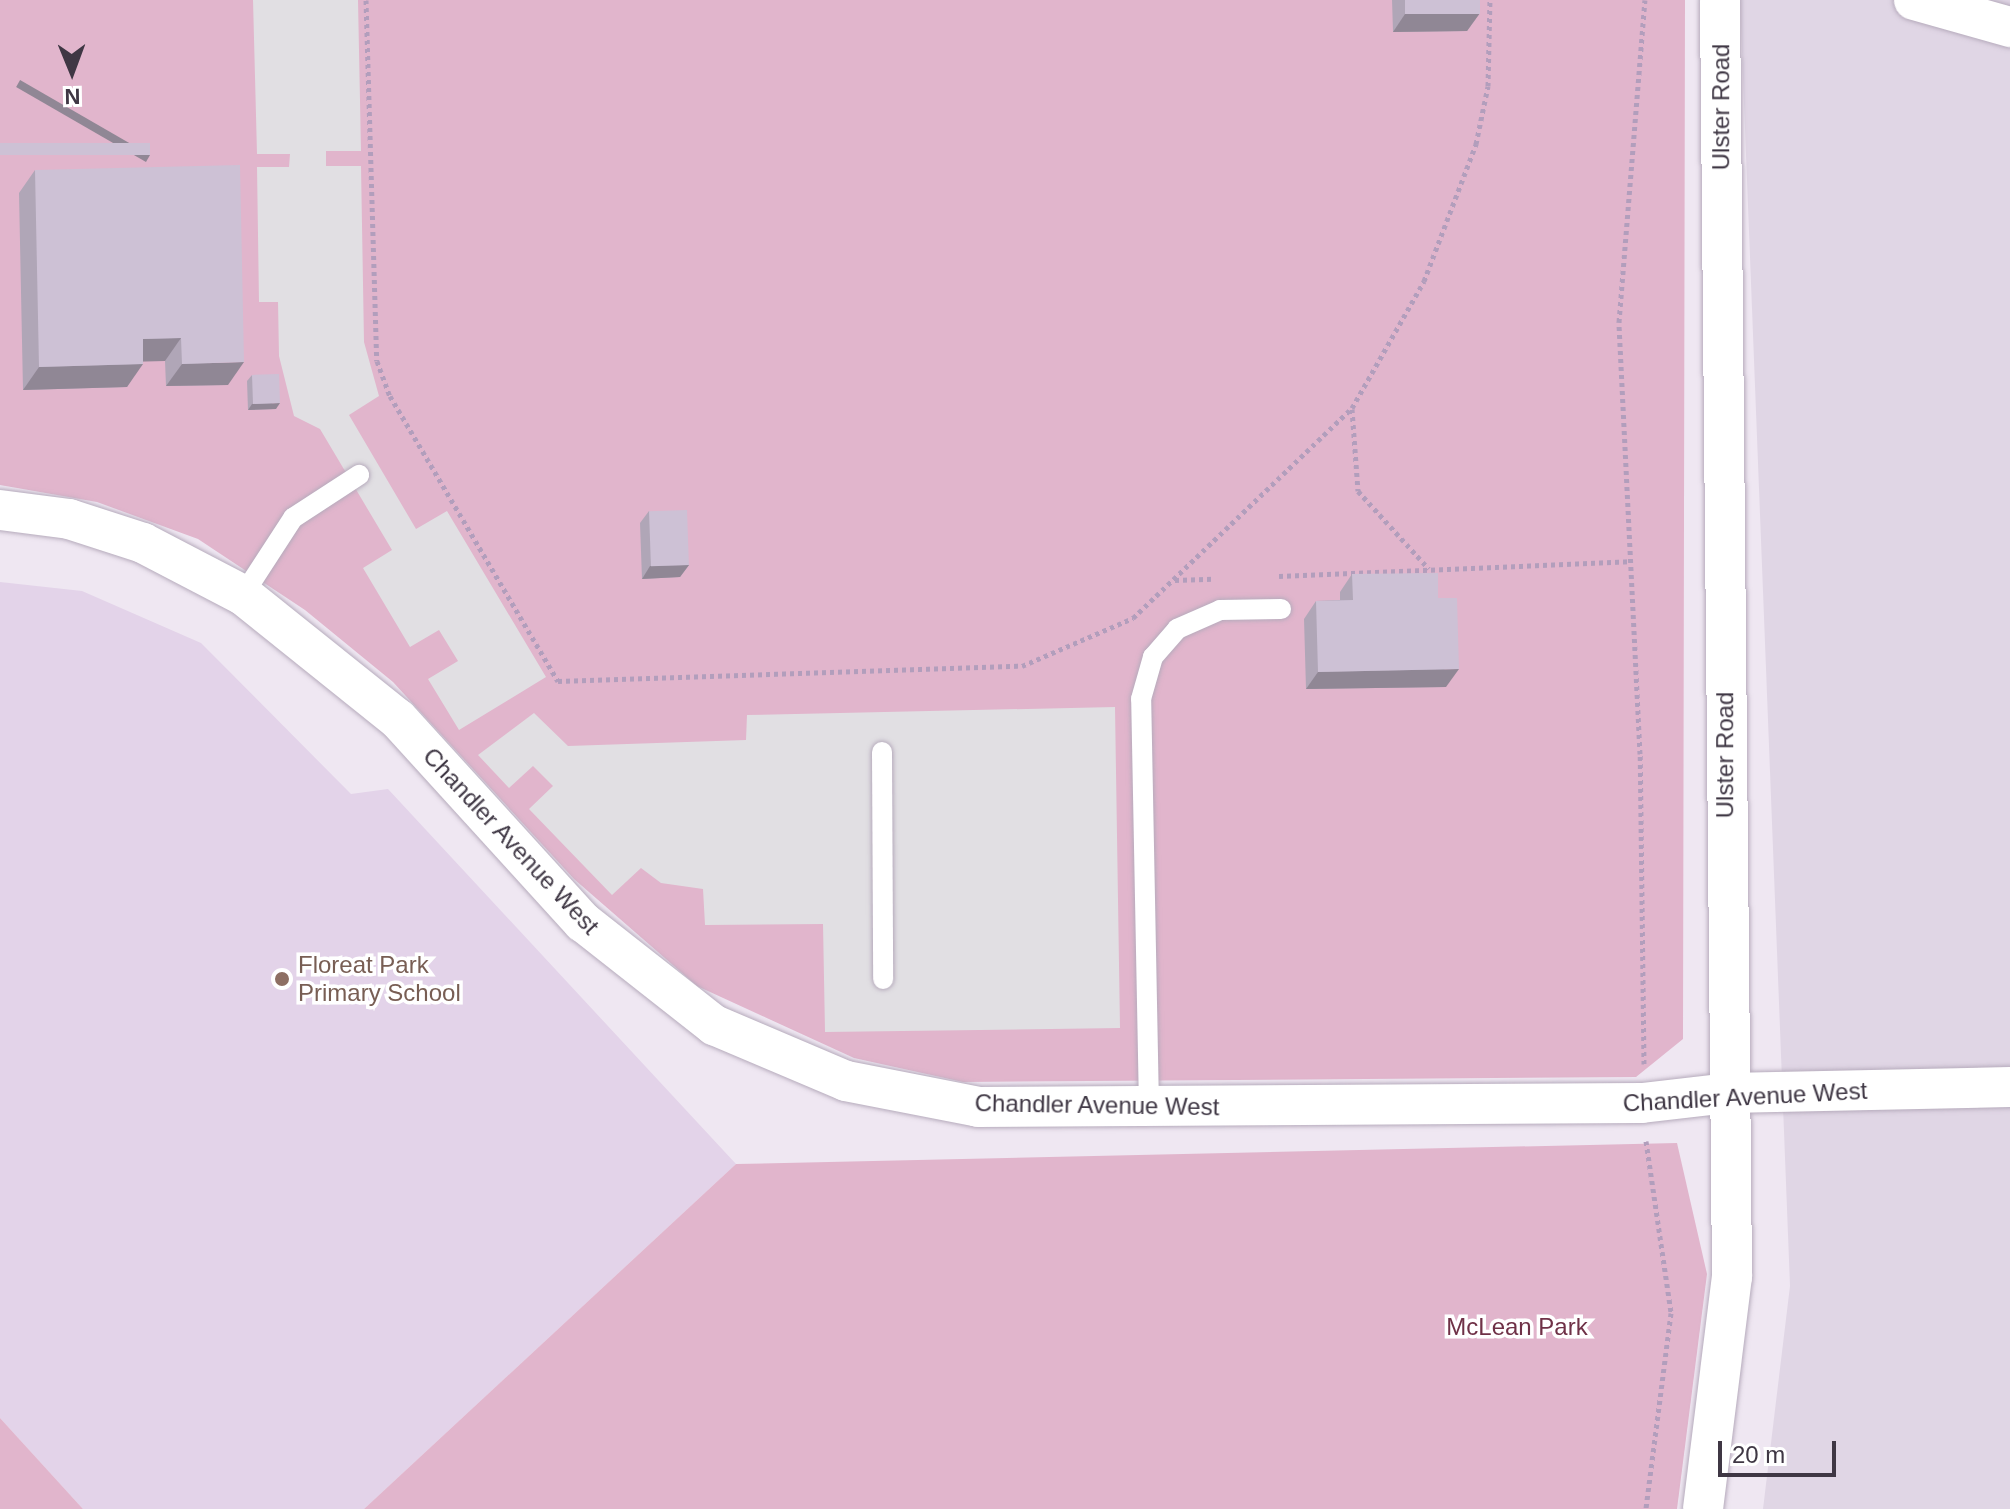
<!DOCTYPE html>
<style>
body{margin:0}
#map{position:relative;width:2010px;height:1509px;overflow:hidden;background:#efe7f2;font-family:Arial,sans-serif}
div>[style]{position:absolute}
.residential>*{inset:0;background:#e0d6e5}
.education>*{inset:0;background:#e3d3e9}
.green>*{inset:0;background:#e1b5cc}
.parking>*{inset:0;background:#e1dfe3}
.path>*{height:5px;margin-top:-2.5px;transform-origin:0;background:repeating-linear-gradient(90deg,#b29ebc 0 4px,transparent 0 8px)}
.roads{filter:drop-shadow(0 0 2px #b6abbc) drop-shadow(0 0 2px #b6abbc)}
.lane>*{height:20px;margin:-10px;padding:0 10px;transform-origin:10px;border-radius:10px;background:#fff}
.street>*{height:40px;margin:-20px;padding:0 20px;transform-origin:20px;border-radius:20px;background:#fff}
.wall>*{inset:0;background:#b0a6b7}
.shaded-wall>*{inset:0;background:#908795;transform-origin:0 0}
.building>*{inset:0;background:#cdc1d5;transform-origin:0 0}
.dots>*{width:22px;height:22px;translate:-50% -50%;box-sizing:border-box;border:4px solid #fff;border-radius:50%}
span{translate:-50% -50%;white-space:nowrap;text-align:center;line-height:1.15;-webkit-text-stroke:7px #fff;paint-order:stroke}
.street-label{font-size:24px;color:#3f3744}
.education-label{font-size:24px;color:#785e54}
.left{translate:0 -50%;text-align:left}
.park-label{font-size:24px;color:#6f3147}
.north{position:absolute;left:32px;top:32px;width:80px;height:80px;-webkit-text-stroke:6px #fff;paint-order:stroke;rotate:179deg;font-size:22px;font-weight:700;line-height:32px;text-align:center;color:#3f3744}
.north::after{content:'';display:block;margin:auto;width:28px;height:36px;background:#3f3744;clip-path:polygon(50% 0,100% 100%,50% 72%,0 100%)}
.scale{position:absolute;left:1718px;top:1441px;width:118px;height:36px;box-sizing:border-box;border:4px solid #3f3744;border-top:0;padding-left:10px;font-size:24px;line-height:28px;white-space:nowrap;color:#3f3744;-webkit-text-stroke:6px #fff;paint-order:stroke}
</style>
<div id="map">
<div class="residential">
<i style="clip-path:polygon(1740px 0,2010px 0,2010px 1509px,1763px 1509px,1790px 1286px)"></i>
</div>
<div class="education">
<i style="clip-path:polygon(0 582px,82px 591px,201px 643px,351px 794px,388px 789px,736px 1164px,364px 1509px,83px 1509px,0 1418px)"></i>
</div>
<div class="green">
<i style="clip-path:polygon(0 0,1685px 0,1683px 1039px,1636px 1077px,963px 1082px,854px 1058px,697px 986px,574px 879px,393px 682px,305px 610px,198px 539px,97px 502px,0 485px)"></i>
<i style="clip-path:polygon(1677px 1143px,1707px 1274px,1677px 1509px,364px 1509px,736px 1164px)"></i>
<i style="clip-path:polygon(0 1418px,83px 1509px,0 1509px)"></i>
</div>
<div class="parking">
<i style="clip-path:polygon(253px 0,358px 0,361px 151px,326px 151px,326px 166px,361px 166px,364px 342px,379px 396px,349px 415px,416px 529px,447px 511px,546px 677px,459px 730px,428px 679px,458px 661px,439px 630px,410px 647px,363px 568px,392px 550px,320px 429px,294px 416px,279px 356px,278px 302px,259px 302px,257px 167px,289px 167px,290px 154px,257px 154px)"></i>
<i style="clip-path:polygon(1115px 707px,1120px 1028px,825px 1032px,823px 924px,705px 925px,703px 889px,661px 883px,641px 868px,612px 895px,529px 809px,553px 786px,533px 766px,509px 788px,478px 755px,534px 713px,568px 746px,746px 740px,747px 715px)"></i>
</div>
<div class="path">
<i style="left:366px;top:0;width:361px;rotate:88.3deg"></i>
<i style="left:377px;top:361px;width:37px;rotate:70deg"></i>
<i style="left:390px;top:396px;width:331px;rotate:59.5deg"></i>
<i style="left:558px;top:681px;width:464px;rotate:-1.9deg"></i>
<i style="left:1022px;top:666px;width:121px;rotate:-23.4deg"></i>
<i style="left:1133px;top:618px;width:303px;rotate:-43.8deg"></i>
<i style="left:1352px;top:408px;width:146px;rotate:-60.4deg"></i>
<i style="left:1424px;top:281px;width:147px;rotate:-69.2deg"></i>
<i style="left:1476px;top:144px;width:59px;rotate:-78.3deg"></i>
<i style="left:1488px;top:86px;width:86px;rotate:-88.7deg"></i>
<i style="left:1352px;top:409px;width:82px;rotate:85.8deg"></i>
<i style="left:1358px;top:491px;width:105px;rotate:47.7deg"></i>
<i style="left:1279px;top:576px;width:351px;rotate:-2.4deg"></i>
<i style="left:1175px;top:580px;width:38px;rotate:-2deg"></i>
<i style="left:1644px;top:1064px;width:310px;rotate:-90.7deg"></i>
<i style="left:1640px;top:754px;width:433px;rotate:-92.8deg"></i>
<i style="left:1619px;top:322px;width:323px;rotate:-85.4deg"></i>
<i style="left:1646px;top:1141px;width:174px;rotate:81.7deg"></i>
<i style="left:1671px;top:1313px;width:198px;rotate:97.3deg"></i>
</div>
<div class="roads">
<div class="lane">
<i style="left:243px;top:595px;width:92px;rotate:-57deg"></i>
<i style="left:293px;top:518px;width:79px;rotate:-33.1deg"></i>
<i style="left:882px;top:752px;width:227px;rotate:89.7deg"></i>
<i style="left:1149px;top:1107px;width:408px;rotate:-91.1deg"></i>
<i style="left:1141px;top:699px;width:44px;rotate:-74.1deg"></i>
<i style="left:1153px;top:657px;width:37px;rotate:-49deg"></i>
<i style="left:1177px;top:629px;width:47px;rotate:-23.8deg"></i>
<i style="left:1220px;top:610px;width:61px;rotate:-0.9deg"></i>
</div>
<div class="street">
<i style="left:1914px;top:0;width:100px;rotate:15.7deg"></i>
<i style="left:0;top:510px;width:70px;rotate:7.4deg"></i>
<i style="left:69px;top:519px;width:78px;rotate:18deg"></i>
<i style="left:143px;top:543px;width:113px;rotate:27.5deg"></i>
<i style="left:243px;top:595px;width:198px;rotate:38.7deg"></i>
<i style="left:398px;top:719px;width:275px;rotate:47.7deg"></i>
<i style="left:583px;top:922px;width:167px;rotate:38.2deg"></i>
<i style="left:714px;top:1025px;width:143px;rotate:23deg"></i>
<i style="left:846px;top:1081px;width:135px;rotate:11.1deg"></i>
<i style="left:978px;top:1107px;width:664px;rotate:-0.35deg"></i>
<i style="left:1642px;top:1103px;width:87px;rotate:-6.6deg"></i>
<i style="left:1728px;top:1093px;width:282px;rotate:-1.2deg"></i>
<i style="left:1703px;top:1509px;width:234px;rotate:-82.9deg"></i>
<i style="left:1732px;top:1277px;width:1277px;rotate:-90.54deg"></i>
</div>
</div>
<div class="wall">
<i style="clip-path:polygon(1392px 0,1480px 0,1480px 13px,1467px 31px,1393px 32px)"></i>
<i style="clip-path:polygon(35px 170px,228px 385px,166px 386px,165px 361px,143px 361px,127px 387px,23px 390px,19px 193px)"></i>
<i style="clip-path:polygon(252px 375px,276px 409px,248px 410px,247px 381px)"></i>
<i style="clip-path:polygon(649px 511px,689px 565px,680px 577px,642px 579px,640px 523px)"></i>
<i style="clip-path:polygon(1352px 574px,1438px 598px,1446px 687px,1306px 689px,1304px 619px,1316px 601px,1340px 600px,1340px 592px)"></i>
</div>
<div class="shaded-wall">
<i style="clip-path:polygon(1480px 13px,1467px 31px,1393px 32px,1405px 14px)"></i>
<i style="left:150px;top:155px;width:8px;height:150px;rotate:120deg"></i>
<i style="clip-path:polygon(181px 338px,165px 361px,127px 362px,143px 339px)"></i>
<i style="clip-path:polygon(244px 362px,228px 385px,166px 386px,182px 364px)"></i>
<i style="clip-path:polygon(143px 364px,127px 387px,23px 390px,39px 367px)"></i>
<i style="clip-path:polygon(280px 403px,276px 409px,248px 410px,252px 404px)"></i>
<i style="clip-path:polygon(689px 565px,680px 577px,642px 579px,650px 566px)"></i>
<i style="clip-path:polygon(1459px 669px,1446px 687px,1306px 689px,1318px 672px)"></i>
</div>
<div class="building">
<i style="left:1405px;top:0;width:75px;height:14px"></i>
<i style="left:150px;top:143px;width:12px;height:150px;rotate:90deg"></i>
<i style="clip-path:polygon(240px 165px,244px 362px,182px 364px,181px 338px,143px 339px,143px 364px,39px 367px,35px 170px)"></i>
<i style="left:279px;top:374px;width:29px;height:27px;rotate:88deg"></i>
<i style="left:687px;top:510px;width:55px;height:38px;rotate:88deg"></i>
<i style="clip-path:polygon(1438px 573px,1438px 598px,1457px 598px,1459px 669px,1318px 672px,1316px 601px,1353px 600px,1352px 574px)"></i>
</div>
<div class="dots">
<i style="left:282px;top:979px;background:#8d6e63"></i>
</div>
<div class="street-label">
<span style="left:1721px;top:107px;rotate:-90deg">Ulster Road</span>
<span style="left:1725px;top:755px;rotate:-90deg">Ulster Road</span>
<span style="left:511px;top:841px;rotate:47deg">Chandler Avenue West</span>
<span style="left:1745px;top:1097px;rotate:-3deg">Chandler Avenue West</span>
<span style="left:1097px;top:1105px;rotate:1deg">Chandler Avenue West</span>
</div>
<div class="education-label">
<span class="left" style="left:298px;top:979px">Floreat Park<br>Primary School</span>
</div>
<div class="park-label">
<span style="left:1517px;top:1327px">McLean Park</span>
</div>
<div class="north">N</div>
<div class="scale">20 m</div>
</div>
